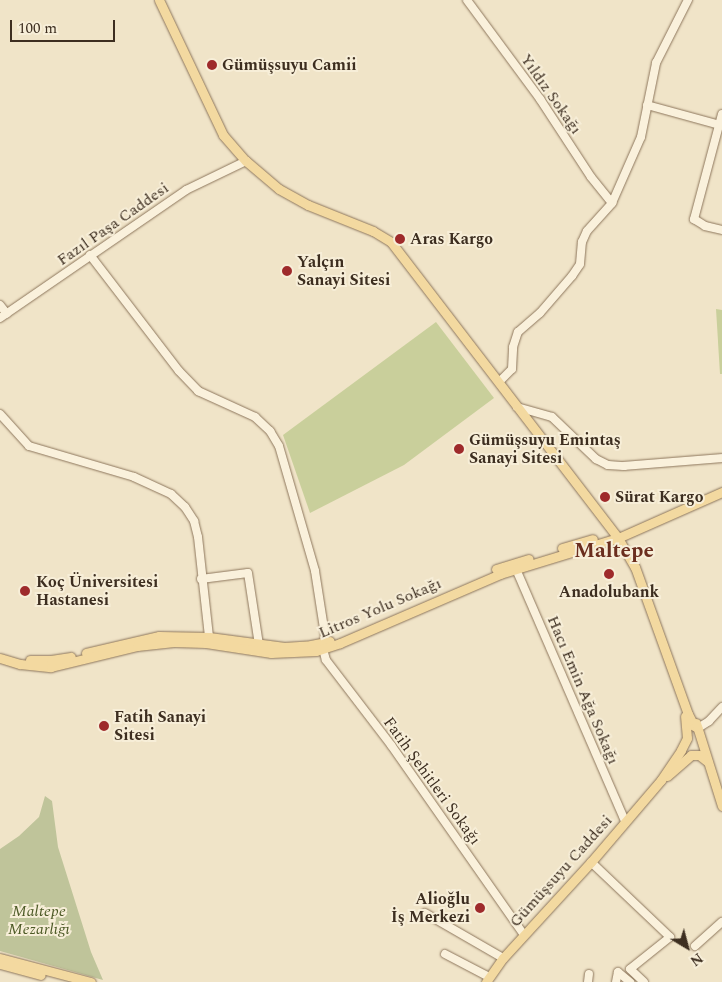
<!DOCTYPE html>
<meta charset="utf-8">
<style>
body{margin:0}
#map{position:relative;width:722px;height:982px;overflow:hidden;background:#f0e4c8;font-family:Spectral,serif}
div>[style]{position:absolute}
.green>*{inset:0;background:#c9cf9b}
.cemetery>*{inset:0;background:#bfc49a}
.roads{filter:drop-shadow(0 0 1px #8d765c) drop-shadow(0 0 1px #8d765c)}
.minor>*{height:8px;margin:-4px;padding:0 4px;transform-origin:4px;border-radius:4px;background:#faf1dc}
.major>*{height:9px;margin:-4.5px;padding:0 4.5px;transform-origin:4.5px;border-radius:4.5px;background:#f3d9a0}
.dots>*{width:14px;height:14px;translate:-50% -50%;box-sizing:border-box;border:2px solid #f7eed8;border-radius:50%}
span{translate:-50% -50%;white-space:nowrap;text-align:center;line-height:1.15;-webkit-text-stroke:4px #f7eed8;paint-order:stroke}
.poi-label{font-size:16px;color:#3d2e20;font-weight:700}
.left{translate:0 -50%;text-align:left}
.right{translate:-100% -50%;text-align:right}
.street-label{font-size:16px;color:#3d2e20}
.park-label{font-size:16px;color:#4d5a26;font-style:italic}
.district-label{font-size:21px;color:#6b2e1e;font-weight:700}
.north{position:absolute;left:662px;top:922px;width:50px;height:50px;-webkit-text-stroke:4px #f7eed8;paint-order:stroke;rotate:143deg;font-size:14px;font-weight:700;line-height:20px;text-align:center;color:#3d2e20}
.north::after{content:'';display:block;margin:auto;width:18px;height:22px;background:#3d2e20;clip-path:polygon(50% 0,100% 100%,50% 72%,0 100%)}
.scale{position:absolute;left:10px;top:20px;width:105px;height:22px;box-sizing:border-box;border:2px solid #3d2e20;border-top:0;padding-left:6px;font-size:15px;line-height:18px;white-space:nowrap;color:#3d2e20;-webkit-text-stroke:4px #f7eed8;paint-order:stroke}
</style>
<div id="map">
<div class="green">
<i style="clip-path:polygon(716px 309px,722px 310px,722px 374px,720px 374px)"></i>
<i style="clip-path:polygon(436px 322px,494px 398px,404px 465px,310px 513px,283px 435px)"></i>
</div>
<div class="cemetery">
<i style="clip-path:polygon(45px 796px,52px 801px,58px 847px,91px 952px,103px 980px,0 951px,0 849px,19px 836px,39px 817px)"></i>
</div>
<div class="roads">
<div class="minor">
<i style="left:467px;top:0;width:123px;rotate:53.6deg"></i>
<i style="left:540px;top:99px;width:93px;rotate:56.8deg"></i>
<i style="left:591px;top:177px;width:33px;rotate:51deg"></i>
<i style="left:647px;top:105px;width:76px;rotate:15.3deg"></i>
<i style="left:722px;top:114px;width:109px;rotate:104.9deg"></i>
<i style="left:694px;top:219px;width:13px;rotate:32deg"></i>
<i style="left:705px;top:226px;width:17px;rotate:13deg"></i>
<i style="left:90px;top:255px;width:146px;rotate:52.5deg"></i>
<i style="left:179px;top:371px;width:28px;rotate:46deg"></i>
<i style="left:198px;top:391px;width:63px;rotate:24.5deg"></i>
<i style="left:255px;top:417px;width:21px;rotate:43deg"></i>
<i style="left:270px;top:431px;width:17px;rotate:59deg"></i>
<i style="left:279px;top:446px;width:130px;rotate:73.9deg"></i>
<i style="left:315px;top:571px;width:65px;rotate:81.1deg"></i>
<i style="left:325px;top:635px;width:14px;rotate:98deg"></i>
<i style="left:323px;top:649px;width:11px;rotate:75deg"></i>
<i style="left:326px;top:660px;width:107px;rotate:52.6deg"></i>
<i style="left:391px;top:745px;width:232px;rotate:55deg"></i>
<i style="left:0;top:305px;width:11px;rotate:52deg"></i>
<i style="left:0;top:318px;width:226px;rotate:-34.5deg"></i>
<i style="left:186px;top:190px;width:67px;rotate:-25.8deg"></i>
<i style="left:499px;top:382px;width:18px;rotate:-45deg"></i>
<i style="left:512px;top:369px;width:22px;rotate:-87deg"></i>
<i style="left:513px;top:347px;width:16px;rotate:-72deg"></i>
<i style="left:518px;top:332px;width:29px;rotate:-41deg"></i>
<i style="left:540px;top:313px;width:49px;rotate:-49.1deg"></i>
<i style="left:572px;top:276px;width:14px;rotate:-56deg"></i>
<i style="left:580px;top:264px;width:22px;rotate:-85deg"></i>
<i style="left:582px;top:242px;width:12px;rotate:-66deg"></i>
<i style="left:587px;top:231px;width:38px;rotate:-48deg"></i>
<i style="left:612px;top:203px;width:72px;rotate:-66.3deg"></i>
<i style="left:641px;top:137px;width:76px;rotate:-78.5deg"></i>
<i style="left:656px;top:63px;width:71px;rotate:-63.1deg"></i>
<i style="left:517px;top:407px;width:36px;rotate:16deg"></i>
<i style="left:552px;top:417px;width:61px;rotate:43.7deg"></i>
<i style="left:596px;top:459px;width:13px;rotate:27deg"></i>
<i style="left:608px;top:465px;width:16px;rotate:4deg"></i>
<i style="left:624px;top:466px;width:98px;rotate:-4.7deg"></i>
<i style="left:0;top:414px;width:43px;rotate:47.8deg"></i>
<i style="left:29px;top:446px;width:109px;rotate:16.4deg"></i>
<i style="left:134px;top:477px;width:41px;rotate:24.7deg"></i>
<i style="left:171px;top:494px;width:19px;rotate:43deg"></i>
<i style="left:185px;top:507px;width:17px;rotate:57deg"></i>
<i style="left:194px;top:521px;width:16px;rotate:76deg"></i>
<i style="left:198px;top:537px;width:101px;rotate:83.7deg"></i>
<i style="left:516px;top:569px;width:275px;rotate:66.6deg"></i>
<i style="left:201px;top:579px;width:47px;rotate:-7.3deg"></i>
<i style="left:248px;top:573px;width:73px;rotate:81.3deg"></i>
<i style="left:698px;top:728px;width:13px;rotate:-32deg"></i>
<i style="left:709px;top:721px;width:19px;rotate:-47deg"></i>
<i style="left:591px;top:862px;width:109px;rotate:43.5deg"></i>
<i style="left:670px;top:937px;width:51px;rotate:141.3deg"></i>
<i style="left:630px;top:969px;width:19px;rotate:43deg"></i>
<i style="left:425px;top:913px;width:90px;rotate:30deg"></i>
<i style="left:695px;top:946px;width:36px;rotate:-42deg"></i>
<i style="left:445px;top:954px;width:50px;rotate:27.6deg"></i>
<i style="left:588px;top:982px;width:8px;rotate:-83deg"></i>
<i style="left:616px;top:982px;width:10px;rotate:-79deg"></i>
<i style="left:618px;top:972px;width:16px;rotate:40deg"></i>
</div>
<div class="major">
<i style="left:159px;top:0;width:149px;rotate:64.6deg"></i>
<i style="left:223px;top:135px;width:35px;rotate:49deg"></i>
<i style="left:246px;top:161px;width:43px;rotate:40.3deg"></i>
<i style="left:279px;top:189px;width:33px;rotate:29deg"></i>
<i style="left:308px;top:205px;width:70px;rotate:21.8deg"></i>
<i style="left:373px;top:231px;width:21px;rotate:31deg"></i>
<i style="left:391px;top:242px;width:373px;rotate:52.5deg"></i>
<i style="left:618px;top:538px;width:34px;rotate:60deg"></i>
<i style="left:635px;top:567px;width:156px;rotate:70.2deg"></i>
<i style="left:688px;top:714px;width:13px;rotate:63deg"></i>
<i style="left:694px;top:726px;width:4px;rotate:27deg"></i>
<i style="left:562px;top:548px;width:32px;rotate:-16deg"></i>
<i style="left:496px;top:569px;width:34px;rotate:-17deg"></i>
<i style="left:86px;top:653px;width:75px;rotate:-13.1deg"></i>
<i style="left:159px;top:636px;width:50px;rotate:1.1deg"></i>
<i style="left:209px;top:637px;width:76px;rotate:7.6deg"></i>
<i style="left:284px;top:647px;width:27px;rotate:-4deg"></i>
<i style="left:311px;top:645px;width:19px;rotate:-12deg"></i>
<i style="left:0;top:658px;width:21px;rotate:17deg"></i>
<i style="left:20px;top:664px;width:31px;rotate:6deg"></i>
<i style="left:51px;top:667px;width:89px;rotate:-13.7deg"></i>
<i style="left:137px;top:646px;width:37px;rotate:-6deg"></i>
<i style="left:174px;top:642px;width:32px;rotate:2deg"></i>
<i style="left:206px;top:643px;width:66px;rotate:8.7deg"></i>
<i style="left:271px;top:653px;width:45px;rotate:-2.5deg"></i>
<i style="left:316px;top:651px;width:25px;rotate:-18deg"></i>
<i style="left:340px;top:643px;width:174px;rotate:-23.3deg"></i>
<i style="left:500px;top:574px;width:123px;rotate:-17deg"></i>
<i style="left:618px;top:538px;width:114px;rotate:-23.9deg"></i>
<i style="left:30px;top:660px;width:21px"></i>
<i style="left:51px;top:660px;width:20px;rotate:-9deg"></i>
<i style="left:696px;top:723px;width:87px;rotate:72.6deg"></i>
<i style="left:667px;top:776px;width:32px;rotate:-41deg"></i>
<i style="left:691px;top:755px;width:8px"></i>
<i style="left:699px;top:755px;width:11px;rotate:38deg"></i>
<i style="left:0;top:958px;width:94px;rotate:14.8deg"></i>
<i style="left:0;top:964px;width:42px;rotate:15deg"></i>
<i style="left:486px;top:982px;width:29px;rotate:-55deg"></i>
<i style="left:503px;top:958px;width:130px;rotate:-47.5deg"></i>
<i style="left:591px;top:862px;width:108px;rotate:-49.5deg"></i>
<i style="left:661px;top:780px;width:36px;rotate:-56deg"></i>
<i style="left:681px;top:750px;width:13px;rotate:-63deg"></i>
<i style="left:687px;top:738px;width:22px;rotate:-95deg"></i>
</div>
</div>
<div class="dots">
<i style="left:212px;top:65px;background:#9e2a2b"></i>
<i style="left:400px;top:239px;background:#9e2a2b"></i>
<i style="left:287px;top:271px;background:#9e2a2b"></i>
<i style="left:459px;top:449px;background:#9e2a2b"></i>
<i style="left:605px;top:497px;background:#9e2a2b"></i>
<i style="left:609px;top:574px;background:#9e2a2b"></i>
<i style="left:25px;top:591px;background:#9e2a2b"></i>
<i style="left:104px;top:726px;background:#9e2a2b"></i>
<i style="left:480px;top:908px;background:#9e2a2b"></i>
</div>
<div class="poi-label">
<span class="left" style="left:222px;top:65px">Gümüşsuyu Camii</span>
<span class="left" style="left:410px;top:239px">Aras Kargo</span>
<span class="left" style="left:297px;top:271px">Yalçın<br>Sanayi Sitesi</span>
<span class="left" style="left:469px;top:449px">Gümüşsuyu Emintaş<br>Sanayi Sitesi</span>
<span class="left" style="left:615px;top:497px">Sürat Kargo</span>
<span class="left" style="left:36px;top:591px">Koç Üniversitesi<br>Hastanesi</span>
<span style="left:609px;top:592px">Anadolubank</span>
<span class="left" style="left:114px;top:726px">Fatih Sanayi<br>Sitesi</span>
<span class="right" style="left:470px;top:908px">Alioğlu<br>İş Merkezi</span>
</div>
<div class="street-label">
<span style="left:551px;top:94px;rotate:55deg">Yıldız Sokağı</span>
<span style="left:113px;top:224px;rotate:-35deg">Fazıl Paşa Caddesi</span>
<span style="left:380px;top:608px;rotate:-23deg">Litros Yolu Sokağı</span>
<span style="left:583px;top:690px;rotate:67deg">Hacı Emin Ağa Sokağı</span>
<span style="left:432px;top:781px;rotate:54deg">Fatih Şehitleri Sokağı</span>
<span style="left:561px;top:871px;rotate:-48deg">Gümüşsuyu Caddesi</span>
</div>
<div class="park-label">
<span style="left:39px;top:920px">Maltepe<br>Mezarlığı</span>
</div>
<div class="district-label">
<span style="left:614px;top:551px">Maltepe</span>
</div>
<div class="north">N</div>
<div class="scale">100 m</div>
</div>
